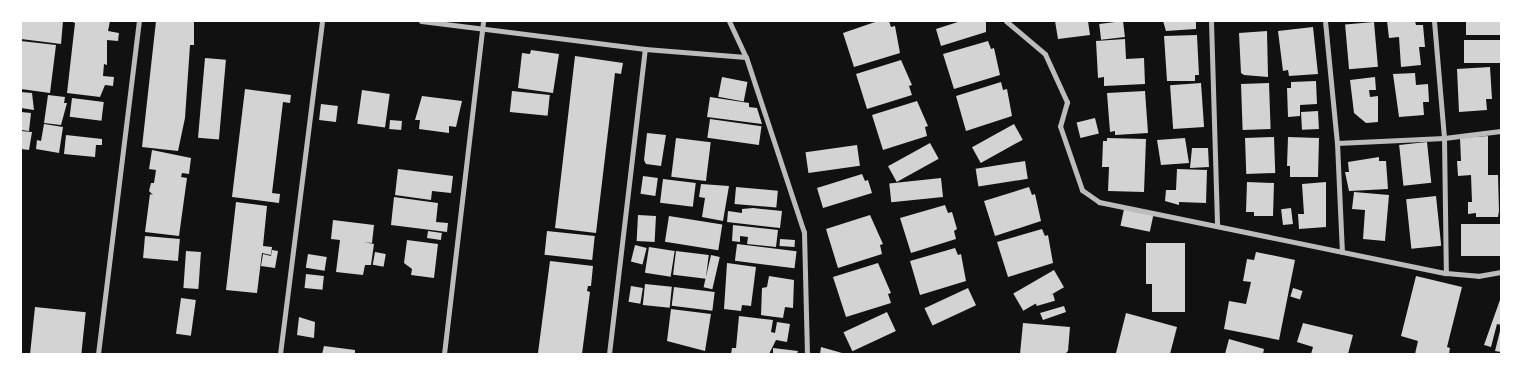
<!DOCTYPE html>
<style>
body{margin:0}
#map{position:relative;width:1522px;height:375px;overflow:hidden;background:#111;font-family:Lato,sans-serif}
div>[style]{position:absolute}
.building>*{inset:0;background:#d3d3d3;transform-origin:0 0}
.minor>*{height:5px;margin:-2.5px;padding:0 2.5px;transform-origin:2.5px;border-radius:2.5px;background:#bcbcbc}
span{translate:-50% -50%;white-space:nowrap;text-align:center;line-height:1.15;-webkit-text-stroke:4px #fff;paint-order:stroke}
.frame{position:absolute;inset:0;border:22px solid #fff;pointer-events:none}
</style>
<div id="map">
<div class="building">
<i style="clip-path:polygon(21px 21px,63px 21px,61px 44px,21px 39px)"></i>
<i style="clip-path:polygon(70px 21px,110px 21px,108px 31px,119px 33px,118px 41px,107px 40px,107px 65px,104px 64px,103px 76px,114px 77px,113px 86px,105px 85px,100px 97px,67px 93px,75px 23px)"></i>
<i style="clip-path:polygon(156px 21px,194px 21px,194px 45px,190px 45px,185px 118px,178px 151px,142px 147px)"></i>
<i style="clip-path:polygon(878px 21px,889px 21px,891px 27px,895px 26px,900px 53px,854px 67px,843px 33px)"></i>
<i style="clip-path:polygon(961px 21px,986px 21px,986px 32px,941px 46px,936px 29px)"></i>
<i style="clip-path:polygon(1055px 21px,1088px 21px,1090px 35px,1058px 39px)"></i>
<i style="left:1123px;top:21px;width:16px;height:24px;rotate:83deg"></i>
<i style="clip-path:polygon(1163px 21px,1196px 21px,1196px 29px,1166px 31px)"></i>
<i style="clip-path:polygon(1387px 21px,1415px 21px,1416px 25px,1423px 25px,1425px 47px,1419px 47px,1421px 65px,1401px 67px,1399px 37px,1389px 38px)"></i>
<i style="left:1466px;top:21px;width:35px;height:14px"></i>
<i style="left:1374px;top:22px;width:45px;height:29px;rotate:85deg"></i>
<i style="clip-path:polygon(1313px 27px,1318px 74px,1289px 76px,1288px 70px,1283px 71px,1278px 31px)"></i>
<i style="clip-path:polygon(1267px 31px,1268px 77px,1244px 75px,1241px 73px,1239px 33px)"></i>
<i style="clip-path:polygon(1197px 35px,1199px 75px,1195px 75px,1195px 81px,1167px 81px,1164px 36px)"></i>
<i style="clip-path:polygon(1125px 39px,1126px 59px,1144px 58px,1145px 84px,1104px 86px,1104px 77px,1098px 78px,1096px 41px)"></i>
<i style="left:1501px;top:40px;width:23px;height:37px;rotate:90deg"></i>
<i style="clip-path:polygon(21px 41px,56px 45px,50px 93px,21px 89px)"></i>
<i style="clip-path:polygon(988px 41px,991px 49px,994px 48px,1000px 75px,954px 89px,943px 54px)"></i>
<i style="clip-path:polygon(531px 50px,559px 54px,553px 93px,518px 88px,522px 53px,530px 54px)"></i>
<i style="clip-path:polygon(575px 56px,623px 63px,621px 74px,615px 73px,596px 233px,555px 228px)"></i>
<i style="left:205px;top:58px;width:21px;height:80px;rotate:5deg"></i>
<i style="clip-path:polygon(901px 60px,912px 85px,909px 86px,912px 95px,867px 109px,856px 74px)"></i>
<i style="clip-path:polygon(1490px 67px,1492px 99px,1486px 99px,1487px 110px,1459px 112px,1457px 69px)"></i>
<i style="clip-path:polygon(1415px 73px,1416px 85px,1428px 84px,1429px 102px,1423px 102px,1424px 115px,1399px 117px,1393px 74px)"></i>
<i style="left:722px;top:77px;width:26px;height:20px;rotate:11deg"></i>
<i style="clip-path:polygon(1375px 77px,1376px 90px,1369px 90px,1370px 97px,1378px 96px,1378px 122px,1366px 123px,1354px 113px,1350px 80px)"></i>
<i style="clip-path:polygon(1316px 81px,1317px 104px,1300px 105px,1300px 116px,1288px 117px,1287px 88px,1291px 88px,1291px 82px)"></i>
<i style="clip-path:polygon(1001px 82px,1003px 90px,1007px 89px,1012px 116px,966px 131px,956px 96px)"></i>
<i style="left:1201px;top:83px;width:44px;height:31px;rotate:86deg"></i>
<i style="left:1269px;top:83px;width:46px;height:28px;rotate:88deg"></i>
<i style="clip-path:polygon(245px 89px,291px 95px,290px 103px,283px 102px,272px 193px,280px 194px,279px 203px,232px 197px)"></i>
<i style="left:362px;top:90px;width:28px;height:34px;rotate:8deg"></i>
<i style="left:512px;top:91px;width:38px;height:21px;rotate:6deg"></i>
<i style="clip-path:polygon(1145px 91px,1148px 133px,1115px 135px,1115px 131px,1110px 132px,1107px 93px)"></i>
<i style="clip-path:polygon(21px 92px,32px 93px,34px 110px,21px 108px)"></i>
<i style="clip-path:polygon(48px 95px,65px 97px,64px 103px,67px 103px,61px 125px,44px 123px)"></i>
<i style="clip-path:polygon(422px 96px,462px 101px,456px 127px,449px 126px,449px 133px,419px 129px,420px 120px,415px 120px)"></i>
<i style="clip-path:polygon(710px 97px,749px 103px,749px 107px,757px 108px,762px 124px,707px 117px)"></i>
<i style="left:72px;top:98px;width:32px;height:19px;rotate:7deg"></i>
<i style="clip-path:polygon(917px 101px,928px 126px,925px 127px,927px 136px,883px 150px,872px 115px)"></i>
<i style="left:321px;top:104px;width:17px;height:16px;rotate:7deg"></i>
<i style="left:1318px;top:111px;width:18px;height:17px;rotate:87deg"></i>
<i style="clip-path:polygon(21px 112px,31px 113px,29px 131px,21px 130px)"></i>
<i style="left:1095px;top:118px;width:16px;height:19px;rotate:76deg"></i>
<i style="left:710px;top:119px;width:52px;height:19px;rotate:8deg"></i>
<i style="left:390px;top:120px;width:12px;height:9px;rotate:5deg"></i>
<i style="clip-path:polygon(44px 124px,63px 127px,59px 153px,36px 149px,37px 140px,41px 141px)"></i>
<i style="left:1014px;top:124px;width:18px;height:48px;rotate:61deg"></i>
<i style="clip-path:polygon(21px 131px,32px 132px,29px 150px,21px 149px)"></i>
<i style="clip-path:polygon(647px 133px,666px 135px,661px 166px,646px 164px,644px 160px)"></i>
<i style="clip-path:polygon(66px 135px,102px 139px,102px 145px,96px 145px,95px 157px,64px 154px)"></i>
<i style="clip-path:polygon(1488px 136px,1488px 175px,1498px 175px,1499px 211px,1498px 217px,1476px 217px,1476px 213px,1468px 214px,1468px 202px,1472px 202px,1471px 175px,1458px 176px,1457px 161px,1461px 161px,1460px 138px)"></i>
<i style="left:1274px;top:137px;width:36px;height:29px;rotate:88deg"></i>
<i style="clip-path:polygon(1288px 137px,1319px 138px,1318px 177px,1290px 177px,1290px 166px,1287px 166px)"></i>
<i style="left:676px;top:138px;width:35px;height:39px;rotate:7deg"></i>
<i style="clip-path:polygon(1107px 138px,1146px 139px,1144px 192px,1108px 191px,1109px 167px,1102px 167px,1103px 141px,1107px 141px)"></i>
<i style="clip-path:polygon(1185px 138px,1189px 163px,1161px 165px,1157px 140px)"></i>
<i style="left:1427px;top:142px;width:41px;height:28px;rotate:84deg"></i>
<i style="left:930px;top:143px;width:18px;height:48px;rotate:61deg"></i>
<i style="left:857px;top:145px;width:21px;height:52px;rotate:82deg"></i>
<i style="clip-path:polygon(1192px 148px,1208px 148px,1209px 167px,1190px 168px)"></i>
<i style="clip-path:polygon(152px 150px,191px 158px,189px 174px,182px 173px,181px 177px,187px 178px,179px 236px,145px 232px,150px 194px,153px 195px,149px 191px,151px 183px,154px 183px,156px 170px,149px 169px)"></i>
<i style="clip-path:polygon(1379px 157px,1379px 161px,1386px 161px,1388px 189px,1349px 191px,1345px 172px,1349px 172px,1348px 162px)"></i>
<i style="left:1025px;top:161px;width:18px;height:50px;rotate:81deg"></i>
<i style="clip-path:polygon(398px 169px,453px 176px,451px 193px,432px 191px,431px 200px,395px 195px)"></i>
<i style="clip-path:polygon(1177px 169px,1207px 170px,1206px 203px,1179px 202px,1179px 205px,1165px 201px,1166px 190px,1176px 190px)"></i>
<i style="clip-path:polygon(862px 174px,865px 181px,868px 180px,872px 193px,823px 208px,817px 188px)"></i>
<i style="left:643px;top:176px;width:15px;height:18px;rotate:8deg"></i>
<i style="left:941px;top:178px;width:19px;height:52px;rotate:84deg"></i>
<i style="left:663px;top:179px;width:33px;height:24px;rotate:7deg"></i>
<i style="clip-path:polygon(1247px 182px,1274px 183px,1273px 216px,1254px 216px,1254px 212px,1246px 212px)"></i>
<i style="clip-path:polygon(1326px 182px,1326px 227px,1299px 229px,1298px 214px,1304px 214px,1302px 184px)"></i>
<i style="clip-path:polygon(701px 184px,729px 186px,723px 221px,702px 217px,705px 198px,699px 197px)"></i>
<i style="left:736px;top:187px;width:42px;height:17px;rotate:5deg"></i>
<i style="clip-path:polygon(1029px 187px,1032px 195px,1035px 194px,1041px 221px,995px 236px,984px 201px)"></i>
<i style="clip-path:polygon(1354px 192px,1389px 195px,1385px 241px,1363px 239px,1365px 210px,1352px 209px)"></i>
<i style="left:1436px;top:196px;width:50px;height:30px;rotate:84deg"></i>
<i style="clip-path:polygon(394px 197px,438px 203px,436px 222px,448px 223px,447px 232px,391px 225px)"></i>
<i style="clip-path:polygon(236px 202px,267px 206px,263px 246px,272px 247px,271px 255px,262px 253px,257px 293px,226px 290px)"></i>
<i style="clip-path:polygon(945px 205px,948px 213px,952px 212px,957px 229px,954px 231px,956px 239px,911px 253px,900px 218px)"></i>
<i style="clip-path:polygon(753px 208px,782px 211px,780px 228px,727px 222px,728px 211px,742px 213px,742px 209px)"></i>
<i style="left:1291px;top:208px;width:16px;height:10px;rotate:83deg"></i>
<i style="left:1124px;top:209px;width:30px;height:17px;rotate:12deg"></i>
<i style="left:638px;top:215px;width:18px;height:26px;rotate:3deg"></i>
<i style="clip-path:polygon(870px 215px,883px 244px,880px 245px,882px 254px,838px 268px,826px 229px)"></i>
<i style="left:669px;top:216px;width:54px;height:26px;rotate:9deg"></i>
<i style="clip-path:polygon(333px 220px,374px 225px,372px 243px,364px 242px,374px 244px,371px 265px,365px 265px,363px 275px,336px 272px,340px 240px,331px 239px)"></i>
<i style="left:1501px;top:224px;width:32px;height:40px;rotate:90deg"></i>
<i style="clip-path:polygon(733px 225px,778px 230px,776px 247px,747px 244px,748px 237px,740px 236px,740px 242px,732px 241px)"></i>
<i style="clip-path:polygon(1042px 229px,1045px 236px,1048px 235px,1053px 263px,1008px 277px,997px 242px)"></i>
<i style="left:428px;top:231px;width:14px;height:7px;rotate:8deg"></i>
<i style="left:547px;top:231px;width:48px;height:24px;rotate:6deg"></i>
<i style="left:145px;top:236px;width:35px;height:22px;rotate:5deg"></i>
<i style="left:780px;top:239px;width:15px;height:7px;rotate:4deg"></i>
<i style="clip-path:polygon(407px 240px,438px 244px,434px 278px,411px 275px,412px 269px,404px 263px)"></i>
<i style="clip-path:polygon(1146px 243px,1185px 243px,1185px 312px,1152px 312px,1152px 284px,1146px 284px)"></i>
<i style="left:737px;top:244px;width:60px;height:17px;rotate:7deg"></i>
<i style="left:635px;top:245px;width:12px;height:17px;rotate:14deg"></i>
<i style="left:649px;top:247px;width:26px;height:26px;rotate:9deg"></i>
<i style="clip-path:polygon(955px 248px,958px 255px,961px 254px,966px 281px,920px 295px,910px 261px)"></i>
<i style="clip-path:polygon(272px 250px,278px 251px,275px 268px,261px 266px,263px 254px,271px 256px)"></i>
<i style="left:186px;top:251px;width:15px;height:37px;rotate:4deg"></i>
<i style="left:676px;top:251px;width:33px;height:24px;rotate:7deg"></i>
<i style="left:375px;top:252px;width:11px;height:13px;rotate:10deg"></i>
<i style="clip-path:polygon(1256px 252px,1295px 260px,1279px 340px,1224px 329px,1229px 301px,1246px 304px,1251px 282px,1243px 281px,1247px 259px,1254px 260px)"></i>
<i style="left:308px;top:254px;width:19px;height:14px;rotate:9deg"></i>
<i style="left:711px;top:255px;width:9px;height:33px;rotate:13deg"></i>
<i style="clip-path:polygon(550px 261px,593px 266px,591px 286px,588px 286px,587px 291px,590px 292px,582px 354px,538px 353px)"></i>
<i style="clip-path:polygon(727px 263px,756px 267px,751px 306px,742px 305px,741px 311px,724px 309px)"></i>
<i style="clip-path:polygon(878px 263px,891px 293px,888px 294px,891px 303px,846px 317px,833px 277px)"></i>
<i style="left:1054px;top:270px;width:20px;height:47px;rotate:60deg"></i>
<i style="left:306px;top:274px;width:18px;height:14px;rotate:6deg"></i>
<i style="clip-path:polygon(769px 276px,794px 280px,793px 308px,785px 307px,783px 318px,761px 315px,762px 288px,767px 287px)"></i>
<i style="clip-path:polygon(1416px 276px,1462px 287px,1447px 347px,1450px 348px,1449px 354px,1415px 354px,1418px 341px,1401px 336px)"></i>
<i style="left:645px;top:284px;width:27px;height:21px;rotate:6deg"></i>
<i style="left:631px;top:286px;width:12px;height:16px;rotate:9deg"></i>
<i style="left:674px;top:287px;width:41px;height:19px;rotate:7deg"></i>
<i style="left:968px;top:288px;width:19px;height:48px;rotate:65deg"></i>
<i style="left:1293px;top:288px;width:10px;height:9px;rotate:17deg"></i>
<i style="left:1053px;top:294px;width:7px;height:19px;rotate:74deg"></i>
<i style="clip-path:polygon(1501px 297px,1501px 325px,1497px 324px,1491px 347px,1484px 345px)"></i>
<i style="left:181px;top:298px;width:15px;height:36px;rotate:8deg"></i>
<i style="clip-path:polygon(1064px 306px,1066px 312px,1043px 320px,1040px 313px)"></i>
<i style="left:35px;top:307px;width:51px;height:47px;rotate:6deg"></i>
<i style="clip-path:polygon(671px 309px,711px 314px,705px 351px,667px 341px)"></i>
<i style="left:887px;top:312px;width:21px;height:48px;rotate:65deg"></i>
<i style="clip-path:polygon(1126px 313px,1177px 327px,1170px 354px,1116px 353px)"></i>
<i style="clip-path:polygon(739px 316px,773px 320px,771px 332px,775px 333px,777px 322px,790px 324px,787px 342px,776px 340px,769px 354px,731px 354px,732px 348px,736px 348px)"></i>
<i style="clip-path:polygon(299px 317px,315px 322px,314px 338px,297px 335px)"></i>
<i style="clip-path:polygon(1023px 323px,1070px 327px,1068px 351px,1065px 354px,1020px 354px)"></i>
<i style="clip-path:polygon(1303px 323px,1353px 335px,1348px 354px,1311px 354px,1313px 347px,1297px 342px)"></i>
<i style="clip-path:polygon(1500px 331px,1501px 331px,1501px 352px,1495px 351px)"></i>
<i style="clip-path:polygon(1229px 339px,1264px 349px,1263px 354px,1225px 354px)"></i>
<i style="clip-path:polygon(324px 346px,355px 350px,355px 354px,322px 354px)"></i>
<i style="clip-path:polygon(821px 347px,842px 353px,842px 354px,820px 354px)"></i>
<i style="clip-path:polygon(773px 348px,798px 351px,797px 354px,773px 354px)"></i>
</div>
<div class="minor">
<i style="left:421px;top:21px;width:226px;rotate:7.1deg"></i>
<i style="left:645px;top:49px;width:101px;rotate:4.5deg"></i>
<i style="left:729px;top:21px;width:40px;rotate:65deg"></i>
<i style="left:746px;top:57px;width:184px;rotate:71.7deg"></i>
<i style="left:804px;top:232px;width:122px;rotate:88.6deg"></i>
<i style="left:1006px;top:21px;width:51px;rotate:40.2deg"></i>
<i style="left:1045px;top:54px;width:53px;rotate:65.4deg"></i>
<i style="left:1067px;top:102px;width:25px;rotate:106deg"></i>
<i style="left:1060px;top:126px;width:68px;rotate:71deg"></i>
<i style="left:1082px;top:190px;width:21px;rotate:35deg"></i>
<i style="left:1099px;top:202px;width:354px;rotate:11.6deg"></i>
<i style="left:1446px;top:273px;width:32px;rotate:5deg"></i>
<i style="left:1478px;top:276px;width:23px;rotate:-10deg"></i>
<i style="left:1211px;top:21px;width:205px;rotate:88.3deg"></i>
<i style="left:1325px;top:21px;width:123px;rotate:84.4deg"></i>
<i style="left:1337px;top:143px;width:109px;rotate:87.4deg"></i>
<i style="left:1434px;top:21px;width:117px;rotate:85.1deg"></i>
<i style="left:1444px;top:138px;width:135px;rotate:89.2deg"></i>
<i style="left:1337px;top:143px;width:107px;rotate:-2.7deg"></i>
<i style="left:1444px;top:138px;width:57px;rotate:-7deg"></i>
<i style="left:98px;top:354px;width:336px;rotate:-83deg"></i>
<i style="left:280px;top:354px;width:336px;rotate:-82.8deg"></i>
<i style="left:444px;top:354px;width:335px;rotate:-83.3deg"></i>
<i style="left:609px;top:354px;width:307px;rotate:-83.3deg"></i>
</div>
<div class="frame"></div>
</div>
